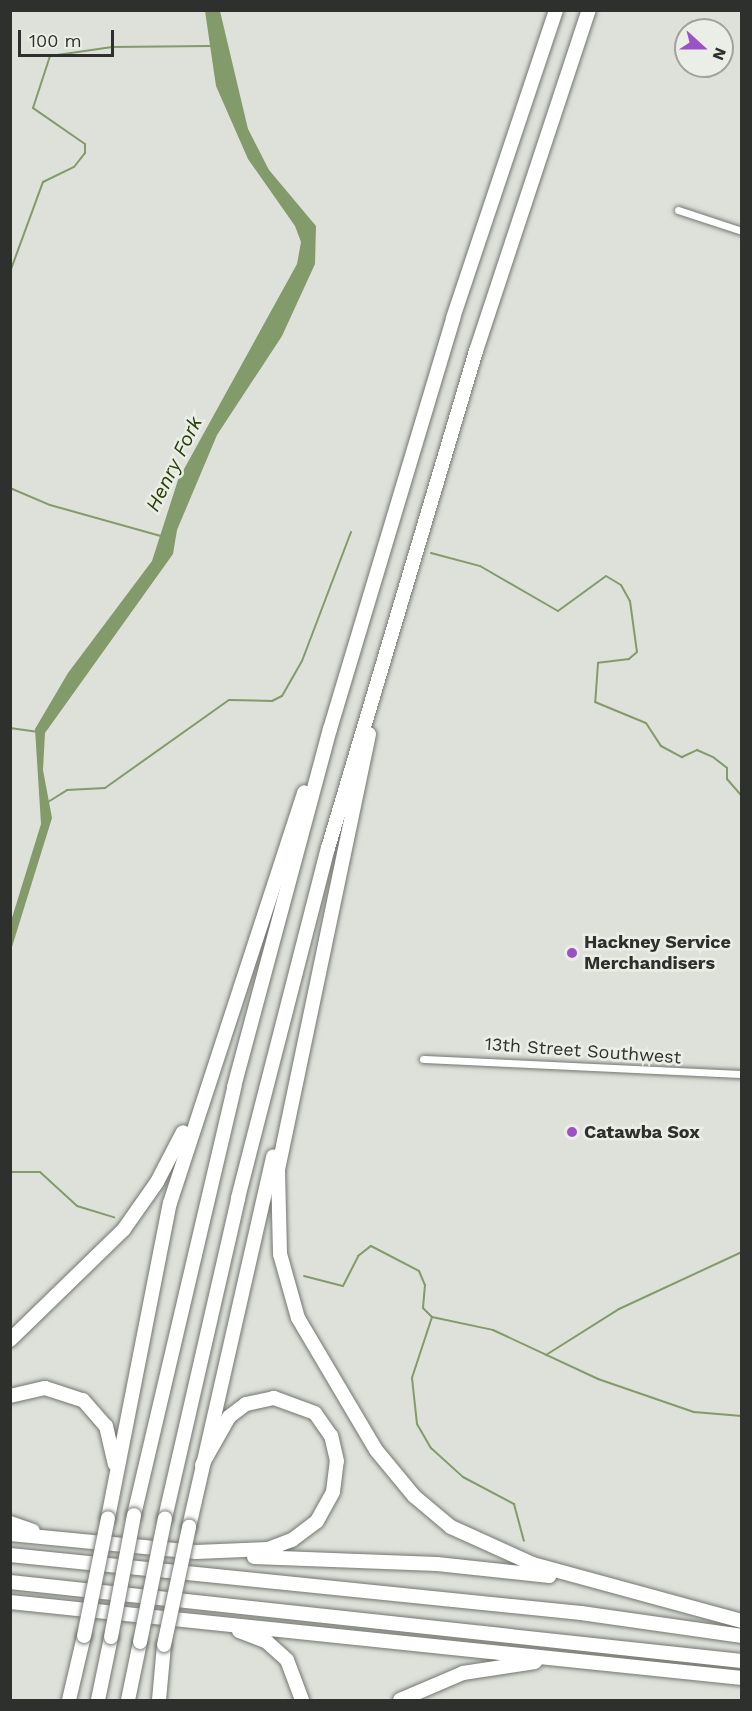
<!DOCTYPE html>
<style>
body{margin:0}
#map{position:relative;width:752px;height:1711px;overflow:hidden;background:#dde1da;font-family:"Work Sans",sans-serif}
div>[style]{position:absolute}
.water>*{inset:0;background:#839a6a}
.stream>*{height:2px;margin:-1px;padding:0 1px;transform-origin:1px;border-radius:1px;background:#839a6a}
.roads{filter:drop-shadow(0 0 2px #737770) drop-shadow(0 0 2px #737770)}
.minor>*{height:7px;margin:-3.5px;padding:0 3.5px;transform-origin:3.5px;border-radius:3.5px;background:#fff}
.motorway>*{height:14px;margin:-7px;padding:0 7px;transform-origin:7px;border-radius:7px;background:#fff}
.bridges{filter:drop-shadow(0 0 2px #737770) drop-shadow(0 0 2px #737770)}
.motorway-bridge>*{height:14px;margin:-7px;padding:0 7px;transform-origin:7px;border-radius:7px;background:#fff}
.dots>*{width:16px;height:16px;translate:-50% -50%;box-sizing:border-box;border:3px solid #eaeee7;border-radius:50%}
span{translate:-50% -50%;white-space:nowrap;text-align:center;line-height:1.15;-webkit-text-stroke:5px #eaeee7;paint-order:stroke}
.poi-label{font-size:18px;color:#2e302d;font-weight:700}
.left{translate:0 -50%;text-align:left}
.street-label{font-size:18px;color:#2e302d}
.water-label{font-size:20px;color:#283e07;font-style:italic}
.frame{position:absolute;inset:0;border:12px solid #2e302d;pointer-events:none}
.north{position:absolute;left:674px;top:18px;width:60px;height:60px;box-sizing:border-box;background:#eaeee7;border:2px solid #9fa29d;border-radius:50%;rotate:111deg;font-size:16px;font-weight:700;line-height:24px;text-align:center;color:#2e302d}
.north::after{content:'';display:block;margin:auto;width:21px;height:27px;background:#9b52c5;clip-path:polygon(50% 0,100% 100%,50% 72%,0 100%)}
.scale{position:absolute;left:18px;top:30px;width:96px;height:27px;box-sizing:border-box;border:3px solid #2e302d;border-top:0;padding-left:8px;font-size:18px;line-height:21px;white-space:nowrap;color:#2e302d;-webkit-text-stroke:4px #eaeee7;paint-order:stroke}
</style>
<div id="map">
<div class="water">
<i style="clip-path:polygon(205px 11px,220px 11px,248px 129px,269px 170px,316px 226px,315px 264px,282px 336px,217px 435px,177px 530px,173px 554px,45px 733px,43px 770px,52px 818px,11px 950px,11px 921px,41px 824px,35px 729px,68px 673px,152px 561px,178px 480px,297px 264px,301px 242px,295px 226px,248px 159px,216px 86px)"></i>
</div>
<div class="stream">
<i style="left:10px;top:272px;width:96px;rotate:-69.9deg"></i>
<i style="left:43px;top:182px;width:34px;rotate:-26deg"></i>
<i style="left:74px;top:167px;width:18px;rotate:-52deg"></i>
<i style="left:85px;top:153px;width:9px;rotate:-90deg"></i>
<i style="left:85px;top:144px;width:63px;rotate:-145.3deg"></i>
<i style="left:33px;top:108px;width:55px;rotate:-71.9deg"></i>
<i style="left:50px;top:56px;width:63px;rotate:-8.3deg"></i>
<i style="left:112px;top:47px;width:98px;rotate:-0.6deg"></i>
<i style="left:10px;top:488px;width:43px;rotate:23deg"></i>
<i style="left:50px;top:505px;width:115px;rotate:15.6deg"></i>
<i style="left:431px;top:553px;width:51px;rotate:14.9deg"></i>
<i style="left:480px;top:566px;width:90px;rotate:30deg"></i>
<i style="left:558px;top:611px;width:59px;rotate:-36.1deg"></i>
<i style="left:606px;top:576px;width:17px;rotate:31deg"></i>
<i style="left:621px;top:585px;width:18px;rotate:61deg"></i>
<i style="left:630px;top:601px;width:51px;rotate:82.2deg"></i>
<i style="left:637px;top:652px;width:11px;rotate:139deg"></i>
<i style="left:629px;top:659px;width:31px;rotate:173deg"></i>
<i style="left:598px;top:663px;width:39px;rotate:94deg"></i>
<i style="left:595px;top:702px;width:55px;rotate:22.4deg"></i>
<i style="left:646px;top:723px;width:27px;rotate:57deg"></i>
<i style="left:661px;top:746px;width:24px;rotate:28deg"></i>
<i style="left:682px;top:757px;width:17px;rotate:-25deg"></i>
<i style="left:697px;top:750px;width:17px;rotate:24deg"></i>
<i style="left:713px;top:757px;width:18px;rotate:38deg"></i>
<i style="left:727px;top:768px;width:11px;rotate:90deg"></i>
<i style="left:727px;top:779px;width:23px;rotate:49deg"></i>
<i style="left:10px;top:728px;width:27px;rotate:8deg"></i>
<i style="left:48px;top:802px;width:22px;rotate:-32deg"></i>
<i style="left:67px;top:790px;width:38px;rotate:-3deg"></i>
<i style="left:105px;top:788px;width:152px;rotate:-35.4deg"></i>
<i style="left:229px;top:700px;width:43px;rotate:1.3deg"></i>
<i style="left:272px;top:701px;width:11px;rotate:-27deg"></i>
<i style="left:282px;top:696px;width:40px;rotate:-60.3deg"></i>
<i style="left:302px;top:661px;width:138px;rotate:-69.2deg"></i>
<i style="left:10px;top:1172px;width:30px"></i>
<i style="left:40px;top:1172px;width:50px;rotate:42.6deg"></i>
<i style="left:77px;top:1206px;width:39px;rotate:17deg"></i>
<i style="left:304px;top:1276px;width:40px;rotate:14.4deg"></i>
<i style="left:343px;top:1286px;width:34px;rotate:-63deg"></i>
<i style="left:358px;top:1256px;width:16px;rotate:-38deg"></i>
<i style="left:371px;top:1246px;width:54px;rotate:27.5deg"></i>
<i style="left:419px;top:1271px;width:15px;rotate:67deg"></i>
<i style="left:425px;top:1285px;width:23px;rotate:95deg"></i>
<i style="left:423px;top:1308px;width:13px;rotate:45deg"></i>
<i style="left:432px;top:1317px;width:62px;rotate:12deg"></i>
<i style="left:493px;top:1330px;width:116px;rotate:25deg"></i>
<i style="left:598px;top:1379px;width:102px;rotate:19deg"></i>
<i style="left:694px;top:1412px;width:48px;rotate:4.8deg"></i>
<i style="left:432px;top:1317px;width:64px;rotate:108.2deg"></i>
<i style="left:412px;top:1378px;width:46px;rotate:83.8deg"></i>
<i style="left:417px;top:1424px;width:28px;rotate:60deg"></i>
<i style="left:431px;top:1448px;width:43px;rotate:42.2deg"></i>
<i style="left:463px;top:1477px;width:58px;rotate:27.9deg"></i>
<i style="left:514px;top:1504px;width:38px;rotate:75deg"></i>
<i style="left:546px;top:1355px;width:86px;rotate:-32.2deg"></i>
<i style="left:619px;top:1309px;width:136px;rotate:-24.9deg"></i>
</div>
<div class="roads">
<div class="minor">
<i style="left:678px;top:210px;width:67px;rotate:18.2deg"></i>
<i style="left:423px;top:1059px;width:319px;rotate:2.7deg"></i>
</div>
<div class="motorway">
<i style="left:369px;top:734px;width:446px;rotate:101.8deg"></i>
<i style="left:278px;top:1171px;width:83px;rotate:88.6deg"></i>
<i style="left:280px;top:1254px;width:66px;rotate:74.3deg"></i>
<i style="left:298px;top:1318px;width:153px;rotate:59.4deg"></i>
<i style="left:376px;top:1450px;width:60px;rotate:50.4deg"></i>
<i style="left:414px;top:1496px;width:48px;rotate:40deg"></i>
<i style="left:451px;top:1527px;width:90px;rotate:24.3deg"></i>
<i style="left:533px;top:1564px;width:217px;rotate:15.3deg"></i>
<i style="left:10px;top:1340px;width:159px;rotate:-44.2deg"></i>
<i style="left:124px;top:1229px;width:57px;rotate:-54.9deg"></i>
<i style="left:157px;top:1182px;width:56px;rotate:-62.5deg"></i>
<i style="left:10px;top:1396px;width:36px;rotate:-13deg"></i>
<i style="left:45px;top:1388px;width:40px;rotate:18deg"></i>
<i style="left:83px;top:1400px;width:35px;rotate:49deg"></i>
<i style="left:106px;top:1426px;width:39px;rotate:77deg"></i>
<i style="left:134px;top:1515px;width:440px;rotate:-76.8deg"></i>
<i style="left:234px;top:1087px;width:371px;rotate:-75deg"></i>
<i style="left:330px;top:729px;width:429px;rotate:-73.3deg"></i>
<i style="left:453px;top:318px;width:325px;rotate:-71.5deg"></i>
<i style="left:108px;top:1518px;width:321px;rotate:-78.9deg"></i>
<i style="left:170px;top:1203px;width:432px;rotate:-71.9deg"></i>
<i style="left:165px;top:1518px;width:328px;rotate:-77.1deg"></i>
<i style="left:238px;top:1198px;width:361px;rotate:-75.6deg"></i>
<i style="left:328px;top:848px;width:519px;rotate:-73.42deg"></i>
<i style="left:476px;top:351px;width:359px;rotate:-71.7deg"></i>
<i style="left:10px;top:1523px;width:24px;rotate:19deg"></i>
<i style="left:189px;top:1527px;width:380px;rotate:-77.2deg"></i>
<i style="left:10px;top:1534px;width:187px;rotate:5.5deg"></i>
<i style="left:196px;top:1552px;width:72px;rotate:-2.4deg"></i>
<i style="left:268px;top:1549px;width:26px;rotate:-21deg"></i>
<i style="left:292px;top:1540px;width:31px;rotate:-37deg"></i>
<i style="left:317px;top:1521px;width:33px;rotate:-61deg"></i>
<i style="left:333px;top:1492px;width:31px;rotate:-83deg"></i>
<i style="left:337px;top:1461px;width:26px;rotate:-103deg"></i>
<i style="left:331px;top:1436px;width:28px;rotate:-125deg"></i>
<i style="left:315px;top:1413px;width:44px;rotate:-159.9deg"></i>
<i style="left:274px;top:1398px;width:29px;rotate:168deg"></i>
<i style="left:246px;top:1404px;width:21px;rotate:143deg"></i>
<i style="left:229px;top:1417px;width:55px;rotate:119.4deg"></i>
<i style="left:10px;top:1555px;width:574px;rotate:5.8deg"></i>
<i style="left:581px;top:1613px;width:163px;rotate:8.1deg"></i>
<i style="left:254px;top:1557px;width:183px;rotate:2.2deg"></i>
<i style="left:437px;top:1564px;width:113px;rotate:6.1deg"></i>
<i style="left:10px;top:1582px;width:736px;rotate:6.16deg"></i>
<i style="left:10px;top:1602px;width:736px;rotate:5.93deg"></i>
<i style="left:239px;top:1631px;width:30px;rotate:21deg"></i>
<i style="left:267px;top:1642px;width:27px;rotate:42deg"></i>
<i style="left:287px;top:1660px;width:43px;rotate:69.4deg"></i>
<i style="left:69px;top:1700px;width:66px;rotate:-76.8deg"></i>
<i style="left:98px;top:1700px;width:64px;rotate:-78.3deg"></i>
<i style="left:128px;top:1700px;width:59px;rotate:-78.3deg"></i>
<i style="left:159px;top:1700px;width:55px;rotate:-84.8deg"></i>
<i style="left:400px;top:1700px;width:69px;rotate:-23.2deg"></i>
<i style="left:463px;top:1673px;width:73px;rotate:-8.7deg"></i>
</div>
</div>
<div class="bridges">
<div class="motorway-bridge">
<i style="left:84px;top:1636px;width:120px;rotate:-78.5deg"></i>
<i style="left:111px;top:1637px;width:124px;rotate:-79.3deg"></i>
<i style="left:140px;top:1642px;width:126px;rotate:-78.6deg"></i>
<i style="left:164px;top:1645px;width:121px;rotate:-78deg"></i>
</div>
</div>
<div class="dots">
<i style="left:572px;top:953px;background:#9b52c5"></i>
<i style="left:572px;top:1132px;background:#9b52c5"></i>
</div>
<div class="poi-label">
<span class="left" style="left:584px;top:953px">Hackney Service<br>Merchandisers</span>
<span class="left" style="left:584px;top:1132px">Catawba Sox</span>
</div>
<div class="street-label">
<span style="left:583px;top:1051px;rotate:4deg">13th Street Southwest</span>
</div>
<div class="water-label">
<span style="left:174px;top:464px;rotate:-64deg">Henry Fork</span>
</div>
<div class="frame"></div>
<div class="north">N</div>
<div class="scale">100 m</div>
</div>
